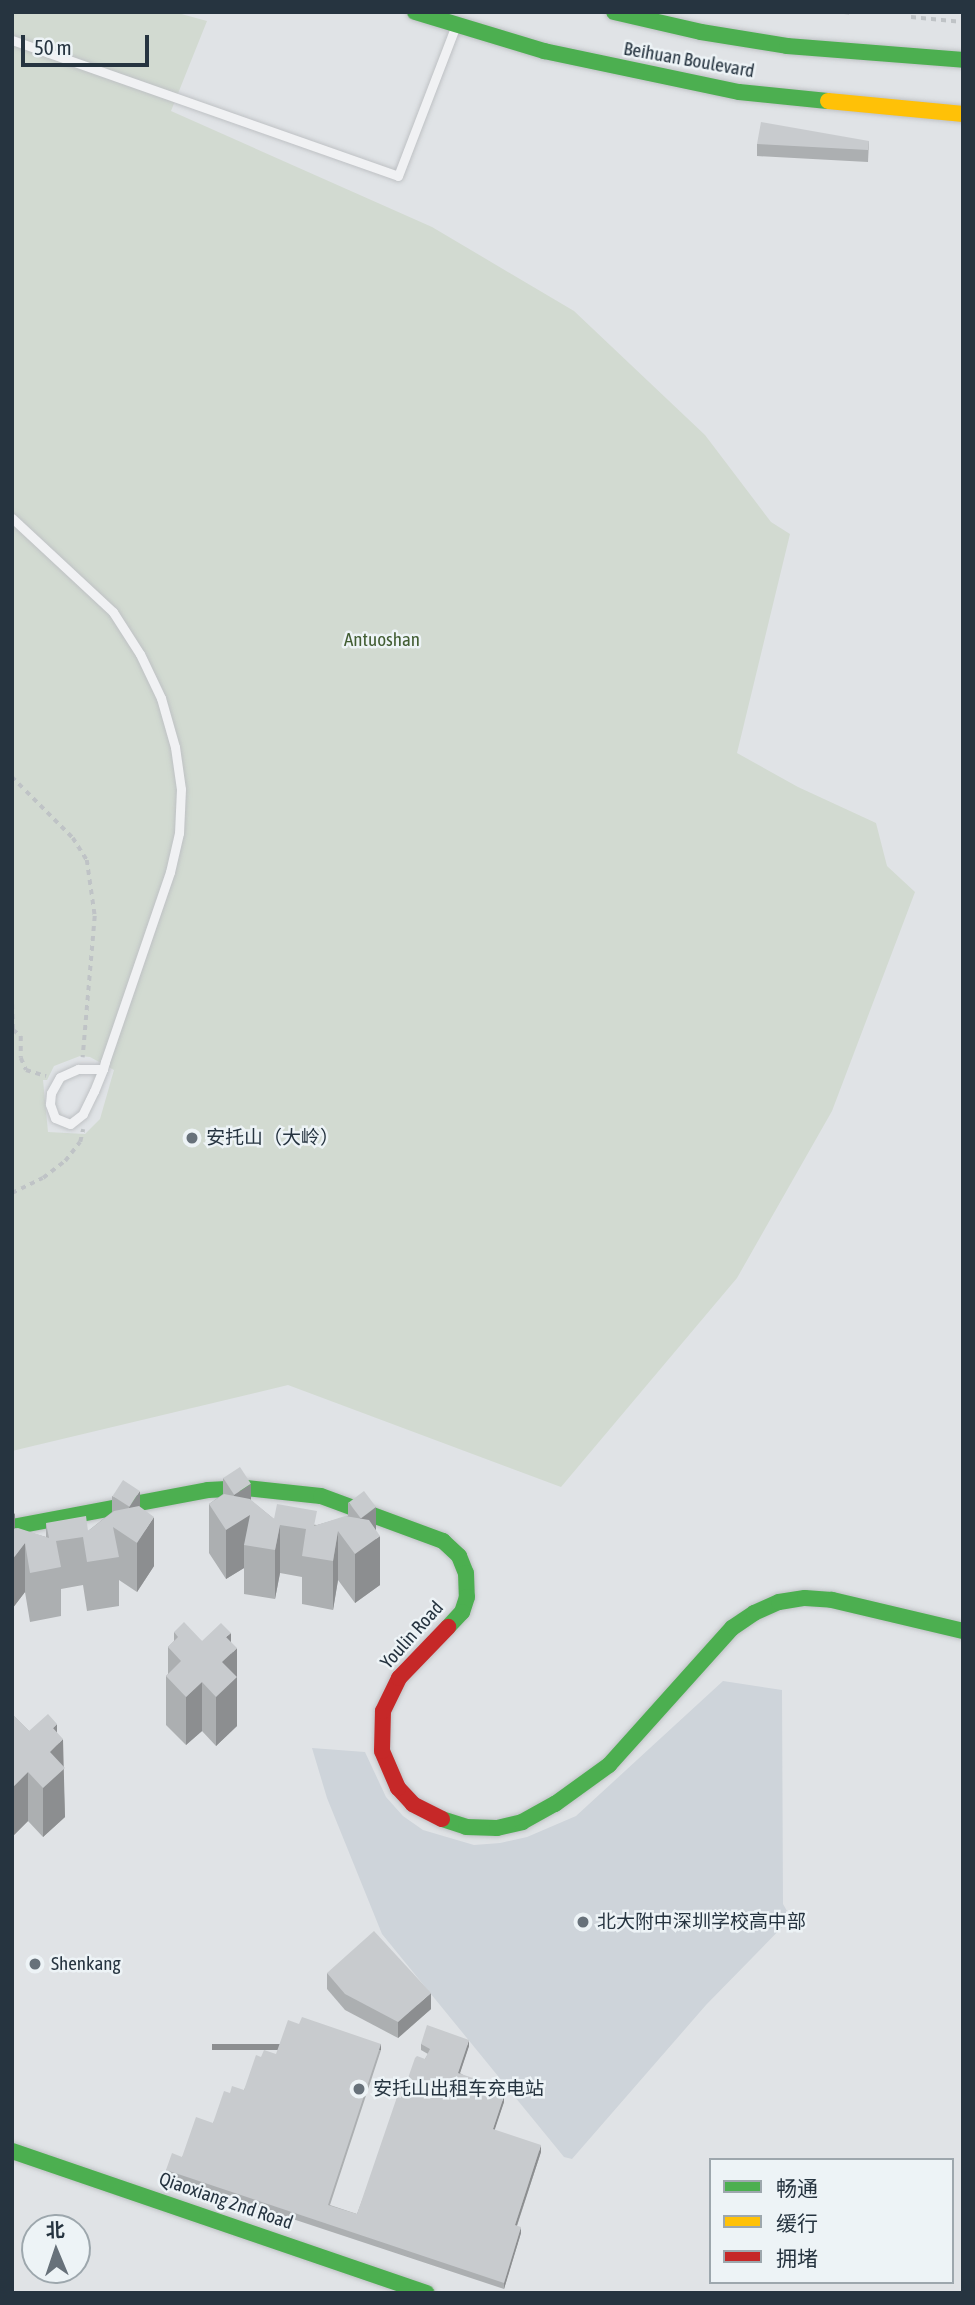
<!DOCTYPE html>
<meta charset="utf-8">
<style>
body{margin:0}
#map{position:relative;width:975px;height:2305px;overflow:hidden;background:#e0e3e6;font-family:"Asap Condensed","Noto Sans SC",sans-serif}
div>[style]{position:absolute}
.built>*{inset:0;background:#ced4da}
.green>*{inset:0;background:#d2dad1}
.path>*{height:3.5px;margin-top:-1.75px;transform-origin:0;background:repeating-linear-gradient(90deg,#bfc3c6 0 5px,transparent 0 10px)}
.roads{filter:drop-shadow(0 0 2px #bec1c4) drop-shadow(0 0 2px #bec1c4)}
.lane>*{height:9px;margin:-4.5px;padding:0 4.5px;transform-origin:4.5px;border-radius:4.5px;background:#f0f1f3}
.fast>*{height:16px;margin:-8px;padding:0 8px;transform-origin:8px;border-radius:8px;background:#4caf50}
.slow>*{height:16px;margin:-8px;padding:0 8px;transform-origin:8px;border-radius:8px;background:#ffc107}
.jam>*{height:16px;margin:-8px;padding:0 8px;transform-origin:8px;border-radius:8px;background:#c62828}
.wall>*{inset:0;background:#acafb1}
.shaded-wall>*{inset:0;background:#8c8e90;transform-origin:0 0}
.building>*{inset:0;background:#c8cbce;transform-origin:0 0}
.dots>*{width:19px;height:19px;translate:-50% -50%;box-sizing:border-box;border:4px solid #edf3f6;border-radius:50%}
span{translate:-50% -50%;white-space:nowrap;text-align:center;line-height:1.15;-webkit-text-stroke:5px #edf3f6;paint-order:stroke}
.street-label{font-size:19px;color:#263440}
.park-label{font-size:19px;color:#425d33}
.poi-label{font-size:19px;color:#263440}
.left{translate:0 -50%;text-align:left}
.frame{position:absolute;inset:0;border:14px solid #263440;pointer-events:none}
.legend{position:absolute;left:709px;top:2158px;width:245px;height:126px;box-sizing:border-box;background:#edf3f6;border:2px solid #9da7ad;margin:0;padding:9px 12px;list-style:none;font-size:21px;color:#263440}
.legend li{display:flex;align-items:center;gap:14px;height:35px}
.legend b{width:35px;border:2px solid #9da7ad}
.north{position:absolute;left:21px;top:2214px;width:70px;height:70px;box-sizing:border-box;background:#edf3f6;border:2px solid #9da7ad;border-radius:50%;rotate:358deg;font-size:19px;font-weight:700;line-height:28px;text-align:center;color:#263440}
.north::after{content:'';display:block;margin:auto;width:24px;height:32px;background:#67717a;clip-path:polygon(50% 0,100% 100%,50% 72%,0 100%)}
.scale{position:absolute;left:21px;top:35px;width:128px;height:32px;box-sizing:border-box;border:4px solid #263440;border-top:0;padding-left:9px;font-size:21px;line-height:24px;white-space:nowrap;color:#263440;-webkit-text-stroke:5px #edf3f6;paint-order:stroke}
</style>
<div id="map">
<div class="built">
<i style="clip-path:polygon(723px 1681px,782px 1690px,783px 1904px,791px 1918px,706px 2005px,572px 2159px,564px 2157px,382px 1934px,327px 1798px,312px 1748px,365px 1752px,386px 1797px,403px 1816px,423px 1830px,474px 1845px,500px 1843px,527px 1837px,576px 1816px)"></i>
</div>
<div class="green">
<i style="clip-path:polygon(evenodd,12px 12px,174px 12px,207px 21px,171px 111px,432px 227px,574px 311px,705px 435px,771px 522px,790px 534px,737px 753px,798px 787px,876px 823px,887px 866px,915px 892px,832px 1111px,737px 1278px,561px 1487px,288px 1385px,12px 1451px,12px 12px,80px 1056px,90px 1057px,114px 1070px,100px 1119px,85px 1134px,48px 1132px,43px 1080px,47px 1080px,54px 1066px,80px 1056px)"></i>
</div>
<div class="path">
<i style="left:844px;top:12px;width:10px;rotate:6deg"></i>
<i style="left:911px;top:17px;width:52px;rotate:5.5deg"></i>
<i style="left:12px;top:777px;width:86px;rotate:45deg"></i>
<i style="left:73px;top:838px;width:26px;rotate:58deg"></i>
<i style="left:87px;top:860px;width:57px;rotate:81.9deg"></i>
<i style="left:95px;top:916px;width:142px;rotate:94.9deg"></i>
<i style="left:12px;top:994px;width:36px;rotate:88deg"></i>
<i style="left:13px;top:1030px;width:10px;rotate:37deg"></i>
<i style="left:21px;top:1036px;width:22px;rotate:90deg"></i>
<i style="left:21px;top:1058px;width:13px;rotate:67deg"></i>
<i style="left:26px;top:1070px;width:21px;rotate:17deg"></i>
<i style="left:12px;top:1193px;width:34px;rotate:-26deg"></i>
<i style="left:43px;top:1178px;width:28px;rotate:-38deg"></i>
<i style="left:65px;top:1161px;width:24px;rotate:-52deg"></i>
<i style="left:80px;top:1142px;width:13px;rotate:-77deg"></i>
</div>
<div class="roads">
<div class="lane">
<i style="left:12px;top:40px;width:409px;rotate:19.4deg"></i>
<i style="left:398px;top:176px;width:156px;rotate:-69deg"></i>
<i style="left:12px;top:518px;width:138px;rotate:42.9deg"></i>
<i style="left:113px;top:612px;width:50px;rotate:57.3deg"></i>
<i style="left:140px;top:654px;width:49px;rotate:64.5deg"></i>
<i style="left:161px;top:698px;width:51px;rotate:74.1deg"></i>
<i style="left:175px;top:747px;width:42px;rotate:81.9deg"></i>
<i style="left:181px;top:789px;width:44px;rotate:92.6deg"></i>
<i style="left:179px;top:833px;width:40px;rotate:103deg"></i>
<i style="left:170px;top:872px;width:201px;rotate:108.9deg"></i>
<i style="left:105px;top:1062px;width:7px;rotate:106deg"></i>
<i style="left:103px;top:1069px;width:24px;rotate:112deg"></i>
<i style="left:94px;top:1091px;width:25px;rotate:116deg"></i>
<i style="left:83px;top:1114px;width:16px;rotate:142deg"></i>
<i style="left:70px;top:1124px;width:16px;rotate:-158deg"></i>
<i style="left:55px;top:1118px;width:15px;rotate:-110deg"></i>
<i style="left:50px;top:1104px;width:11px;rotate:-85deg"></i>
<i style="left:51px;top:1093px;width:18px;rotate:-61deg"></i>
<i style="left:60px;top:1077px;width:20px;rotate:-24deg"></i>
<i style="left:78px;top:1069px;width:25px"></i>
</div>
<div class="fast">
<i style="left:415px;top:12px;width:135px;rotate:16.8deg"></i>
<i style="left:544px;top:51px;width:199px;rotate:11.9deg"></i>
<i style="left:739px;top:92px;width:89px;rotate:5.8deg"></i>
<i style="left:614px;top:12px;width:89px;rotate:12.9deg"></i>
<i style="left:701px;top:32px;width:87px;rotate:9.2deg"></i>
<i style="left:787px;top:46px;width:177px;rotate:4.5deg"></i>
<i style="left:12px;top:1527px;width:199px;rotate:-10.7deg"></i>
<i style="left:208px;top:1490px;width:38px;rotate:-3deg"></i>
<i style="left:246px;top:1488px;width:75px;rotate:6.1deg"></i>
<i style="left:321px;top:1496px;width:130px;rotate:20.2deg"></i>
<i style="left:443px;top:1541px;width:22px;rotate:43deg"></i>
<i style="left:459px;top:1556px;width:18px;rotate:68deg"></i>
<i style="left:466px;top:1573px;width:24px;rotate:88deg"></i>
<i style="left:467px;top:1597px;width:16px;rotate:108deg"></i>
<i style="left:462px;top:1612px;width:21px;rotate:133deg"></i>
<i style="left:442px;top:1819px;width:25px;rotate:18deg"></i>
<i style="left:466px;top:1827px;width:31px;rotate:2deg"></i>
<i style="left:497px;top:1828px;width:26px;rotate:-13deg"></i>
<i style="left:522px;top:1822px;width:38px;rotate:-29deg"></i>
<i style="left:555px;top:1804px;width:67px;rotate:-35.8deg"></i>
<i style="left:609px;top:1765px;width:184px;rotate:-48.1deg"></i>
<i style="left:732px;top:1628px;width:27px;rotate:-34deg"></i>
<i style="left:754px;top:1613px;width:27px;rotate:-24deg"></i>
<i style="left:779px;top:1602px;width:26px;rotate:-9deg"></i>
<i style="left:805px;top:1598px;width:27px;rotate:4deg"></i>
<i style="left:832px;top:1600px;width:135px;rotate:13.3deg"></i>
<i style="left:12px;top:2151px;width:438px;rotate:18.9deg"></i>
</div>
<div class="slow">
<i style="left:828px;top:101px;width:136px;rotate:5.5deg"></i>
</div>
<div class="jam">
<i style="left:442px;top:1819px;width:33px;rotate:-153deg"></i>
<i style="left:413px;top:1804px;width:22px;rotate:-133deg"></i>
<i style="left:398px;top:1788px;width:40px;rotate:-113.4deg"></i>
<i style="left:382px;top:1751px;width:40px;rotate:-88.6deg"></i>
<i style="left:383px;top:1711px;width:37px;rotate:-64deg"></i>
<i style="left:399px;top:1678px;width:71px;rotate:-46.1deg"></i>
</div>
</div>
<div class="wall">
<i style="clip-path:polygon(869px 141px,868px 162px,757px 156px,757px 144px)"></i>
<i style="clip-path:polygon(223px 1478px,274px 1519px,317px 1525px,348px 1516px,348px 1502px,376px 1530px,380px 1585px,355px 1603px,338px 1580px,333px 1610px,302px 1604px,302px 1577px,280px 1573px,275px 1599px,244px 1594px,244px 1568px,226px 1579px,209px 1553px,209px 1504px,223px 1494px)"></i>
<i style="clip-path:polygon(112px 1496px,140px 1507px,154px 1566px,137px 1592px,119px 1580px,119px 1606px,87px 1611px,83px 1585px,61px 1589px,61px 1616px,30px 1622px,25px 1592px,12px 1609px,12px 1512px,15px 1528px,46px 1537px,46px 1523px,88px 1531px,112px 1512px)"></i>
<i style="clip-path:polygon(174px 1632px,202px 1641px,231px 1642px,237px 1676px,237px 1726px,216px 1746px,202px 1731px,186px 1745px,166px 1725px,166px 1676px,168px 1674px,168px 1647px,174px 1641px)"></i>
<i style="clip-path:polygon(12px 1714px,29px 1731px,57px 1733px,63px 1767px,65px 1817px,43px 1837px,28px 1821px,13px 1836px,12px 1836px)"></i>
<i style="clip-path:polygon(327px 1973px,431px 2009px,398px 2038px,345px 2010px,327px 1989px)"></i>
<i style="clip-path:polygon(421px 2044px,469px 2046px,460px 2073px,482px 2087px,481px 2089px,504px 2102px,494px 2130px,541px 2152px,517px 2226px,521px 2233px,504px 2289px,166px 2177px,166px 2170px,182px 2157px,213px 2123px,230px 2093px,244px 2090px,261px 2057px,276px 2054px,381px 2050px,330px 2205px,357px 2214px,401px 2098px,428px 2054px,421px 2050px)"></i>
</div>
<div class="shaded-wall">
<i style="clip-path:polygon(251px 1484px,251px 1533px,244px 1545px,244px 1568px,226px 1579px,226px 1530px,234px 1495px)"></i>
<i style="clip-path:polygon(140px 1491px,140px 1538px,154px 1517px,154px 1566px,137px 1592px,137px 1543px,129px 1507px)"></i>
<i style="clip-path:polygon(376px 1507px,376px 1539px,380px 1536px,380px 1585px,355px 1603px,355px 1554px,360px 1518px)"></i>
<i style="clip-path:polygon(15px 1513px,15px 1556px,25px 1543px,25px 1592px,12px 1609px,12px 1517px)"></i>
<i style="clip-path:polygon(280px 1525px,280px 1573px,275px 1599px,275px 1550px)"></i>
<i style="clip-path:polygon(338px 1531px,338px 1580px,333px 1610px,333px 1561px)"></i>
<i style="clip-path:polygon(231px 1633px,231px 1654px,237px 1648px,237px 1726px,216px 1746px,216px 1697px,226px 1637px)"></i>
<i style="clip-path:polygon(202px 1682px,202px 1731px,186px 1745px,186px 1697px)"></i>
<i style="clip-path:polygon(57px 1724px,57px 1745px,63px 1739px,65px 1817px,43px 1837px,43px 1788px,53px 1728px)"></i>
<i style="clip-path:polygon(28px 1772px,28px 1821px,13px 1836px,13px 1787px)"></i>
<i style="clip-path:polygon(431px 1993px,431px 2009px,398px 2038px,398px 2022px)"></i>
<i style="clip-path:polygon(469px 2040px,469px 2046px,458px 2079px,458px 2073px)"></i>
<i style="left:381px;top:2044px;width:6px;height:169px;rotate:90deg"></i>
<i style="clip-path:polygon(504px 2096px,504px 2102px,493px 2135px,493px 2129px)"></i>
<i style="clip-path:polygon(541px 2145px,541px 2152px,515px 2231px,515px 2225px)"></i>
<i style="clip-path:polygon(521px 2227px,521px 2233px,504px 2289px,504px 2283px)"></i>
</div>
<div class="building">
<i style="clip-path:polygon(761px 122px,869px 141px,868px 150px,757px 144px)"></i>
<i style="left:240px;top:1467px;width:20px;height:20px;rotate:57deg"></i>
<i style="left:123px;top:1480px;width:20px;height:19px;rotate:33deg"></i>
<i style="left:364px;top:1491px;width:20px;height:19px;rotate:53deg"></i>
<i style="clip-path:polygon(224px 1494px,250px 1499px,274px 1519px,277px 1504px,317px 1511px,314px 1526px,345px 1516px,369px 1520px,380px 1536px,355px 1554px,338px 1531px,333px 1561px,302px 1556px,306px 1529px,280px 1525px,275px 1550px,244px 1545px,250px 1515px,226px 1530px,209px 1504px)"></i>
<i style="clip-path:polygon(139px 1506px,154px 1517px,137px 1543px,113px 1527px,119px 1557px,87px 1562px,83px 1537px,56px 1541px,61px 1567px,30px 1573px,25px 1543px,12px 1560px,12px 1529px,18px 1528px,49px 1538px,46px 1523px,86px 1516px,88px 1531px,114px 1511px)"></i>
<i style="clip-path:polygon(184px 1622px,202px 1641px,221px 1623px,231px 1633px,226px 1637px,237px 1648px,222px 1662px,237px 1677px,216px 1697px,202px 1682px,186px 1697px,166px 1676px,181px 1661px,168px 1647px,178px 1637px,174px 1632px)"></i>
<i style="clip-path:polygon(12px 1714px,29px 1731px,48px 1714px,57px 1724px,53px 1728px,63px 1739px,50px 1752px,65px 1768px,43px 1788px,28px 1772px,13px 1787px,12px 1787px)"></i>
<i style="clip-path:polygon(374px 1931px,431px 1993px,398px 2022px,345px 1994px,327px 1973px)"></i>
<i style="clip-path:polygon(302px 2017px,381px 2044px,328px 2205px,357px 2214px,397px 2097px,401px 2098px,415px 2058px,417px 2056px,425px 2059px,430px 2049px,421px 2044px,427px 2025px,469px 2040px,458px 2073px,482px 2081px,479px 2088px,504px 2096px,493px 2129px,541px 2145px,515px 2225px,521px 2227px,504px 2283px,166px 2170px,172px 2153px,182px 2157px,196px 2117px,213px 2123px,224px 2091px,230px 2093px,232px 2086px,244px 2090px,256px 2055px,261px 2057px,264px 2050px,276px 2054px,288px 2020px,299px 2024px)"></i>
</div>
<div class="dots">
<i style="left:192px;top:1138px;background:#67717a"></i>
<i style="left:583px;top:1922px;background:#67717a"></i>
<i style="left:35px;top:1964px;background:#67717a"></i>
<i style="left:359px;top:2089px;background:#67717a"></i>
</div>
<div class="street-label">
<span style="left:689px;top:60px;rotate:10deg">Beihuan Boulevard</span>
<span style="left:412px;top:1635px;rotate:-48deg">Youlin Road</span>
<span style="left:226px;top:2201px;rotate:19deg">Qiaoxiang 2nd Road</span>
</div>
<div class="park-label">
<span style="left:382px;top:640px">Antuoshan</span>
</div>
<div class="poi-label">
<span class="left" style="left:206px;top:1138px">安托山（大岭）</span>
<span class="left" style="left:597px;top:1922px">北大附中深圳学校高中部</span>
<span class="left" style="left:51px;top:1964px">Shenkang</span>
<span class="left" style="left:373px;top:2089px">安托山出租车充电站</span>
</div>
<div class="frame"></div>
<ul class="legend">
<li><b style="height:9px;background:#4caf50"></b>畅通</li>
<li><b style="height:9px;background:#ffc107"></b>缓行</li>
<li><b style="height:9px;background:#c62828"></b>拥堵</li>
</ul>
<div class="north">北</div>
<div class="scale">50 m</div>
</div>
